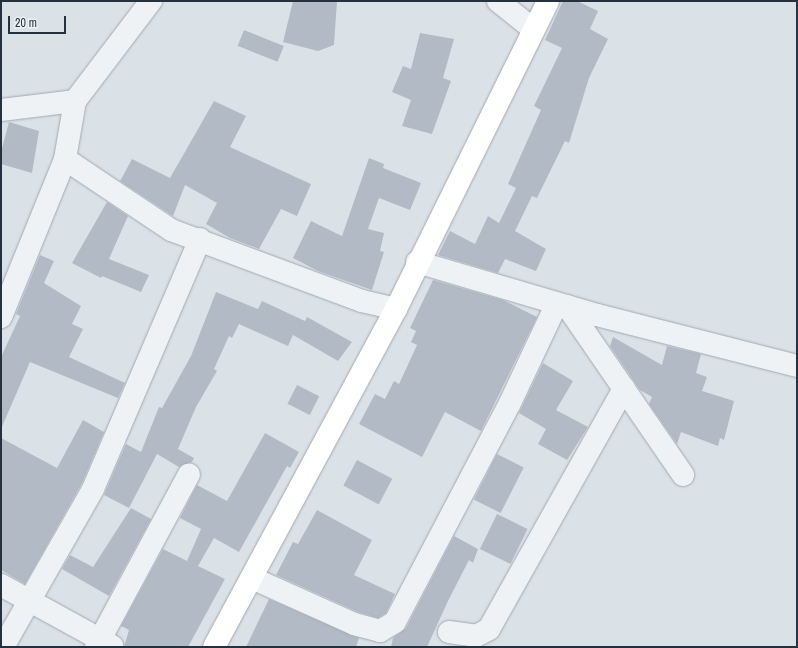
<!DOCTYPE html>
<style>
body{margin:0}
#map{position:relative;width:798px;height:648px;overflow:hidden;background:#dbe2e7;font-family:"Archivo Narrow",sans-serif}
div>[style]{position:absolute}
.building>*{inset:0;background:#b2bbc5;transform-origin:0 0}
.roads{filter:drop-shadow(0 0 1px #a0a9b1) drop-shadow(0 0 1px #a0a9b1)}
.minor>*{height:22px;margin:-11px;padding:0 11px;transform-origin:11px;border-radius:11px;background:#eef2f5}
.secondary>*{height:22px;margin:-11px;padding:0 11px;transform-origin:11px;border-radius:11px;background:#fff}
span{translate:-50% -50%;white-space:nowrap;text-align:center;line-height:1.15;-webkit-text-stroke:3.5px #ebf0f5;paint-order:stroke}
.frame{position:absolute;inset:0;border:2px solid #24313f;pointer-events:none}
.scale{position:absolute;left:8px;top:16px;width:58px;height:18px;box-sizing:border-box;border:2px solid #24313f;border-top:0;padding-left:5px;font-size:12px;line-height:14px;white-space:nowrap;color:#24313f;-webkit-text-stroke:3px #ebf0f5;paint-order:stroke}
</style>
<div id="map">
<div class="building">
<i style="clip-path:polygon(293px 1px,337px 1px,334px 45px,318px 51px,283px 42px)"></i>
<i style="clip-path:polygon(563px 1px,577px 1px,598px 11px,590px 29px,608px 39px,589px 78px,569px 143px,565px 141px,537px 198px,532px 196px,515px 231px,546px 249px,536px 271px,505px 259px,498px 273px,438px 255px,450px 231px,475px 244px,488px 216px,499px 223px,516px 188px,508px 184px,541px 110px,534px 106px,562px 48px,545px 40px)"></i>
<i style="left:244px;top:30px;width:43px;height:17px;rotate:22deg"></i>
<i style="clip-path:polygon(420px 33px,454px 39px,443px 78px,451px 81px,432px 134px,402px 126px,411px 100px,392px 92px,403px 66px,411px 69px)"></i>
<i style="clip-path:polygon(214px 101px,246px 116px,230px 147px,311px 184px,297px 216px,281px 209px,259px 249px,230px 238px,206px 224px,217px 203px,185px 185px,173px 216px,120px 181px,132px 159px,170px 178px)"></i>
<i style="clip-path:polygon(9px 122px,39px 131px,32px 173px,1px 164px,1px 152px)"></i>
<i style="clip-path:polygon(369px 158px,384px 164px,383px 168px,421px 183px,410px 210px,379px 198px,368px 229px,384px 233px,380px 251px,384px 252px,372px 290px,318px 271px,293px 258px,311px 221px,342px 236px)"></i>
<i style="clip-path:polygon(107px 202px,128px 216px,109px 259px,149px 275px,141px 292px,102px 276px,101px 278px,72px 263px)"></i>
<i style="clip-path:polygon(40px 255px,54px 261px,44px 283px,81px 306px,72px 324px,83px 329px,69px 357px,125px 383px,118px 398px,30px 362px,1px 429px,1px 357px,20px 316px,16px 314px)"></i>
<i style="clip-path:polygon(433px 280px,503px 300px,537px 317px,481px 431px,445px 412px,422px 457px,359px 424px,375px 394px,385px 399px,394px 381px,399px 384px,417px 345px,411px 342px,416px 331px,410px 328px)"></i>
<i style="clip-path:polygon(216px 292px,258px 309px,262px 301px,305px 321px,307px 317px,352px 342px,338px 361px,293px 335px,288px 346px,239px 324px,232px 338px,229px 336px,214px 369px,217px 371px,196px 407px,178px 449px,194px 458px,192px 462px,179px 467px,157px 454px,129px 508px,104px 495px,126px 444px,141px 452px,159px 407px,162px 408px,191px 356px)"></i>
<i style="clip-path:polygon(613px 337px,662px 365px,667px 346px,701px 354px,696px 373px,707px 377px,702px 391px,734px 401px,724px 440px,720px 438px,718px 446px,681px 432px,677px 444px,649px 404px,652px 397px,640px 390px,610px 346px)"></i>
<i style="clip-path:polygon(543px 363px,573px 381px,556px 410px,588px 427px,567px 460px,538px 444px,546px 429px,519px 413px)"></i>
<i style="left:297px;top:385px;width:25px;height:21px;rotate:27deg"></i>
<i style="clip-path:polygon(83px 420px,104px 432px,82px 483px,25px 584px,1px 570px,1px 438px,57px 468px)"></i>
<i style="clip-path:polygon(265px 433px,299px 452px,290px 468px,287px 466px,239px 552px,214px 538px,198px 566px,225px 579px,188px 647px,124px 647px,129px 630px,121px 626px,163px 549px,187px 561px,201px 529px,180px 518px,197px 485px,227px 501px)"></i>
<i style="left:497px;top:454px;width:30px;height:51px;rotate:27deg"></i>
<i style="left:357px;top:460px;width:40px;height:29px;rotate:28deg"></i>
<i style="clip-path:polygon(131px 508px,151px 519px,109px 596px,62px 569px,70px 555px,93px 567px)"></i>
<i style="clip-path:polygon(317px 510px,372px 540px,354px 575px,395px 594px,386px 613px,378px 618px,358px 612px,276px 575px,293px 542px,298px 544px)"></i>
<i style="left:497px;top:514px;width:34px;height:39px;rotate:26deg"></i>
<i style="clip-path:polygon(454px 536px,478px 549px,473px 563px,469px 560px,448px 601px,427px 647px,391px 647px,393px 638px,406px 628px)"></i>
<i style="clip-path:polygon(269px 599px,359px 638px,356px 647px,246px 647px)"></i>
</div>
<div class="roads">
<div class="minor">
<i style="left:498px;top:1px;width:45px;rotate:38.7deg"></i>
<i style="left:1px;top:110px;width:75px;rotate:-6.9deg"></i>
<i style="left:65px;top:159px;width:128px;rotate:33.8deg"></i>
<i style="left:171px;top:230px;width:204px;rotate:20.4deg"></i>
<i style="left:362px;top:301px;width:35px;rotate:13deg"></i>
<i style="left:417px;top:262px;width:188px;rotate:16.4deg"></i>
<i style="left:597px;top:315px;width:206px;rotate:14.3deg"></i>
<i style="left:567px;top:306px;width:205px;rotate:55.5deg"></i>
<i style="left:1px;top:317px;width:170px;rotate:-67.9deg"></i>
<i style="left:65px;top:159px;width:59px;rotate:-80.2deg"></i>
<i style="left:75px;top:101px;width:126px;rotate:-52.8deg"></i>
<i style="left:254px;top:579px;width:110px;rotate:24.2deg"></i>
<i style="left:354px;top:624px;width:27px;rotate:15deg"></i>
<i style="left:380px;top:631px;width:17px;rotate:-31deg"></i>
<i style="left:395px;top:622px;width:247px;rotate:-62.3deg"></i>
<i style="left:510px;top:403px;width:110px;rotate:-64.8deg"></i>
<i style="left:1px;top:585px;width:127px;rotate:28.8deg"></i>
<i style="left:449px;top:632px;width:27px;rotate:8deg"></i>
<i style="left:476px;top:636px;width:15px;rotate:-28deg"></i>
<i style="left:489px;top:629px;width:276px;rotate:-60.7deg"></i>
<i style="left:3px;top:647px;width:182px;rotate:-60.3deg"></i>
<i style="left:93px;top:489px;width:272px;rotate:-66.8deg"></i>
<i style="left:96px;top:647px;width:196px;rotate:-61.7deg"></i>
</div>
<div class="secondary">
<i style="left:214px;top:647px;width:384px;rotate:-61.7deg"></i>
<i style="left:396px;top:309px;width:343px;rotate:-63.7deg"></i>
</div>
</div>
<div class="frame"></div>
<div class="scale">20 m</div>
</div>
